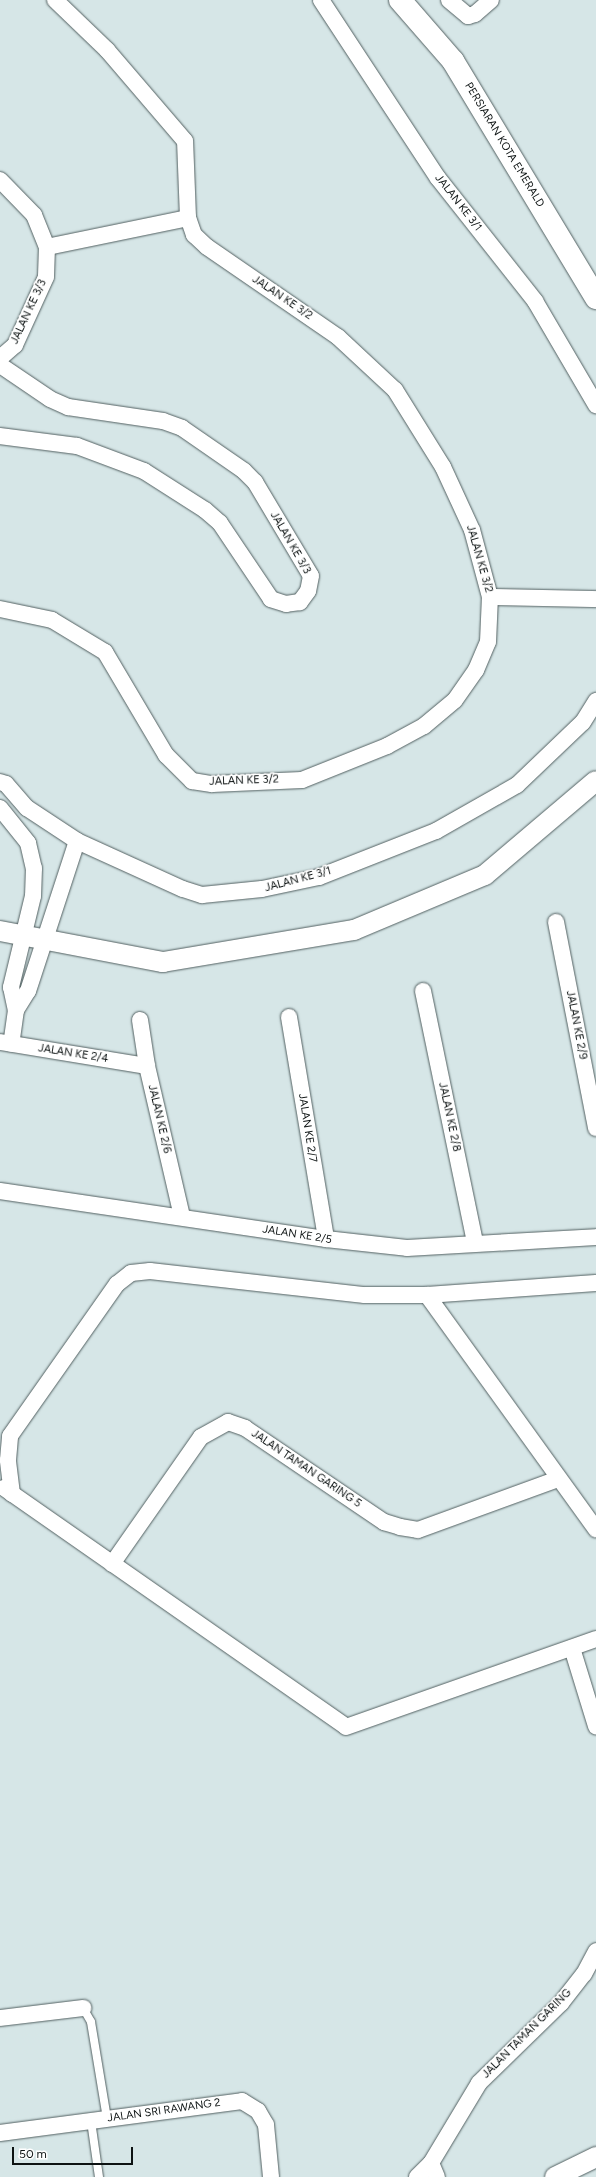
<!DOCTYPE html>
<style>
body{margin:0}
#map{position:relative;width:596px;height:2177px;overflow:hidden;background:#d6e6e7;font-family:Figtree,sans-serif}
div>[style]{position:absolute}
.roads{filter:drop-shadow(0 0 1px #526061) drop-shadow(0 0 1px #526061)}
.service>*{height:8px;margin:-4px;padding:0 4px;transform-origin:4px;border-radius:4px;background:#fff}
.minor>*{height:16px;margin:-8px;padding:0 8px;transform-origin:8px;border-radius:8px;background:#fff}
.tertiary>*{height:20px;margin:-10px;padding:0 10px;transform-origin:10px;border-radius:10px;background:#fff}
.secondary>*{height:22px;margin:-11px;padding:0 11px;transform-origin:11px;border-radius:11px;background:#fff}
span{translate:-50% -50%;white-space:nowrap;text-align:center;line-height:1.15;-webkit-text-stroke:3px #fff;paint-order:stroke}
.street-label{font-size:11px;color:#0d1313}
.scale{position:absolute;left:12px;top:2147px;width:121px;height:18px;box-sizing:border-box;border:2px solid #0d1313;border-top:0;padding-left:5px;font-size:12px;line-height:14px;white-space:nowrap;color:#0d1313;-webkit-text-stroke:3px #fff;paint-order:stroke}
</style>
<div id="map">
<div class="roads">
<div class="service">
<i style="left:83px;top:2008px;width:16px;rotate:60deg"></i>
<i style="left:91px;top:2022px;width:98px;rotate:80.6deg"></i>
<i style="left:91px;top:2121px;width:57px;rotate:81.9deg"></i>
</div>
<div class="minor">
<i style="left:321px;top:0;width:213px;rotate:56.7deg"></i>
<i style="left:438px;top:178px;width:157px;rotate:51.7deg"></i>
<i style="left:535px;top:301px;width:121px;rotate:59.6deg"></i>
<i style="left:449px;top:0;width:25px;rotate:40deg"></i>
<i style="left:468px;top:16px;width:7px;rotate:-16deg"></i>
<i style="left:475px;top:14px;width:21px;rotate:-41deg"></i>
<i style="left:0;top:180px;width:49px;rotate:45.8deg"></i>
<i style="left:34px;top:215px;width:35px;rotate:68deg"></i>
<i style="left:47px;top:247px;width:30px;rotate:92deg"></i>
<i style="left:46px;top:277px;width:75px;rotate:114.5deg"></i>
<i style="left:15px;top:345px;width:20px;rotate:139deg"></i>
<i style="left:47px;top:247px;width:144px;rotate:-11.6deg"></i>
<i style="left:0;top:365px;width:60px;rotate:34.2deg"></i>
<i style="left:50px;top:399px;width:20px;rotate:24deg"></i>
<i style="left:68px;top:407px;width:96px;rotate:8.4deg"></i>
<i style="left:163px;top:421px;width:20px;rotate:20deg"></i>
<i style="left:182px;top:428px;width:75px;rotate:34.7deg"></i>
<i style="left:244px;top:471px;width:16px;rotate:45deg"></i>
<i style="left:255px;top:482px;width:109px;rotate:59.2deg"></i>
<i style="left:311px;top:576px;width:15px;rotate:101deg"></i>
<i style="left:308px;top:591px;width:14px;rotate:126deg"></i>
<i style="left:300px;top:602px;width:14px;rotate:172deg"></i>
<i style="left:286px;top:604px;width:16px;rotate:-162deg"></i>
<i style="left:271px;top:599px;width:92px;rotate:-123.9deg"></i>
<i style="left:220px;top:523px;width:20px;rotate:-139deg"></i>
<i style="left:205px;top:510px;width:72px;rotate:-147.4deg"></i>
<i style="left:144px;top:471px;width:72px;rotate:-159.5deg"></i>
<i style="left:77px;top:446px;width:78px;rotate:-172.6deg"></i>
<i style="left:490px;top:597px;width:106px;rotate:1.1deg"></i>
<i style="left:0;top:609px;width:53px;rotate:11.9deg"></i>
<i style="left:52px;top:620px;width:62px;rotate:31.1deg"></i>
<i style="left:105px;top:652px;width:120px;rotate:59.4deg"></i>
<i style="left:166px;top:755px;width:37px;rotate:45deg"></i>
<i style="left:192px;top:781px;width:20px;rotate:9deg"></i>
<i style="left:212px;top:784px;width:90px;rotate:-2.5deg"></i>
<i style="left:302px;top:780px;width:92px;rotate:-21.8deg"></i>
<i style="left:387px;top:746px;width:42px;rotate:-28.4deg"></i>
<i style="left:424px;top:726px;width:40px;rotate:-40deg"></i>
<i style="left:455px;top:700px;width:37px;rotate:-55deg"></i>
<i style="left:476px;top:670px;width:30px;rotate:-67deg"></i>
<i style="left:488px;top:642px;width:45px;rotate:-87.5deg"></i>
<i style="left:490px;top:597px;width:69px;rotate:-105deg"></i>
<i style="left:472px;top:530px;width:69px;rotate:-114.7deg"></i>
<i style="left:443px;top:467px;width:91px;rotate:-121.9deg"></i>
<i style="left:395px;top:390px;width:78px;rotate:-137.1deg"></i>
<i style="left:338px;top:337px;width:159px;rotate:-145.5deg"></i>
<i style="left:207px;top:247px;width:18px;rotate:-137deg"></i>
<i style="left:194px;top:235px;width:18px;rotate:-109deg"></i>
<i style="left:188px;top:218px;width:77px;rotate:-92.2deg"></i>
<i style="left:185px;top:141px;width:120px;rotate:-130.6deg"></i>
<i style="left:107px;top:50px;width:72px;rotate:-136.1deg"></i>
<i style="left:0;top:782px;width:6px;rotate:18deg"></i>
<i style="left:6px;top:784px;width:32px;rotate:49deg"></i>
<i style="left:27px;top:808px;width:60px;rotate:33.4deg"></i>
<i style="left:77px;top:841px;width:116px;rotate:24.4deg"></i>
<i style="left:183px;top:889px;width:20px;rotate:18deg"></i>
<i style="left:202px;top:895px;width:60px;rotate:-5.7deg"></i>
<i style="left:262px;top:889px;width:58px;rotate:-11.9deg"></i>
<i style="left:319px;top:877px;width:126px;rotate:-21.5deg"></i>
<i style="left:436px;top:831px;width:93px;rotate:-29.6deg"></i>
<i style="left:517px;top:785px;width:91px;rotate:-43.7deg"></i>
<i style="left:583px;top:722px;width:25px;rotate:-58deg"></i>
<i style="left:0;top:808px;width:45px;rotate:51.3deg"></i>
<i style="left:28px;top:843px;width:26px;rotate:77deg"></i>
<i style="left:34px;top:868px;width:28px;rotate:92deg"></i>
<i style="left:33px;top:896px;width:94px;rotate:103.6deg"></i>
<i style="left:11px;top:987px;width:24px;rotate:78deg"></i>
<i style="left:16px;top:1010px;width:34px;rotate:98deg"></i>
<i style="left:556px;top:922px;width:210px;rotate:79deg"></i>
<i style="left:423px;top:991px;width:256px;rotate:78.3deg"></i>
<i style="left:16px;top:1010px;width:22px;rotate:-58deg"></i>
<i style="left:28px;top:991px;width:158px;rotate:-71.9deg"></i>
<i style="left:289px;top:1017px;width:225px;rotate:80.5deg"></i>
<i style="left:140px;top:1020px;width:47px;rotate:81.3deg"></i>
<i style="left:147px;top:1066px;width:155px;rotate:76.9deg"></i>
<i style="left:0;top:1042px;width:149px;rotate:9.3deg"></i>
<i style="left:0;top:1191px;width:330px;rotate:8.4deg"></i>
<i style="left:326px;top:1239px;width:81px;rotate:6.3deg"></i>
<i style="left:407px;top:1248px;width:189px;rotate:-3.3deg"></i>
<i style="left:427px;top:1295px;width:289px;rotate:54.2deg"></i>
<i style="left:4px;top:1488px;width:417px;rotate:34.9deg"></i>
<i style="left:346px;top:1727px;width:265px;rotate:-19.4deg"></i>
<i style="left:12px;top:1494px;width:34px;rotate:-97deg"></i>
<i style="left:8px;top:1460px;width:24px;rotate:-85deg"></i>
<i style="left:10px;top:1436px;width:186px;rotate:-54.9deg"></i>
<i style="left:117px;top:1284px;width:18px;rotate:-38deg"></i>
<i style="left:131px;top:1273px;width:19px;rotate:-6deg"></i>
<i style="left:150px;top:1271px;width:216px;rotate:6.4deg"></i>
<i style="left:365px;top:1295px;width:62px"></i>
<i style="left:427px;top:1295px;width:169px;rotate:-4.1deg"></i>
<i style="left:112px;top:1564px;width:155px;rotate:-55deg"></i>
<i style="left:201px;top:1437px;width:31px;rotate:-29deg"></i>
<i style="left:228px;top:1422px;width:18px;rotate:19deg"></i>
<i style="left:245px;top:1428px;width:168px;rotate:34.1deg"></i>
<i style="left:384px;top:1522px;width:17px;rotate:17deg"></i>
<i style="left:400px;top:1527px;width:18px;rotate:9deg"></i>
<i style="left:418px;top:1530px;width:149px;rotate:-20deg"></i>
<i style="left:572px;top:1648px;width:82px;rotate:72.9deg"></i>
<i style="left:0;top:2018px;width:84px;rotate:-6.9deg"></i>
<i style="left:0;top:2133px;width:244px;rotate:-7.5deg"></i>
<i style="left:242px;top:2101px;width:19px;rotate:32deg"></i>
<i style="left:258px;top:2111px;width:16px;rotate:60deg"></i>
<i style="left:266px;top:2125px;width:52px;rotate:84.5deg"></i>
<i style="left:431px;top:2163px;width:15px;rotate:67deg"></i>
<i style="left:417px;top:2177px;width:20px;rotate:-45deg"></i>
<i style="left:431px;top:2163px;width:93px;rotate:-59deg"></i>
<i style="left:479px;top:2083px;width:115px;rotate:-44.3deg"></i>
<i style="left:561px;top:2003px;width:37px;rotate:-52deg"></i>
<i style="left:584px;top:1974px;width:26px;rotate:-62deg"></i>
</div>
<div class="tertiary">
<i style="left:0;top:931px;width:166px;rotate:10.8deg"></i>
<i style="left:163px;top:962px;width:194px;rotate:-9.5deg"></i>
<i style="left:354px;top:930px;width:142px;rotate:-22.8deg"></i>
<i style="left:485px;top:875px;width:145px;rotate:-40.3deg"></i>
<i style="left:555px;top:2177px;width:46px;rotate:-26deg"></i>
</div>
<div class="secondary">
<i style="left:400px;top:0;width:81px;rotate:49deg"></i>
<i style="left:453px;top:61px;width:277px;rotate:58.9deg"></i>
</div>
</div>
<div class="street-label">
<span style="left:504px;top:145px;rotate:59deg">PERSIARAN KOTA EMERALD</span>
<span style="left:458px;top:203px;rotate:52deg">JALAN KE 3/1</span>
<span style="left:282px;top:298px;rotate:34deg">JALAN KE 3/2</span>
<span style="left:29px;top:312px;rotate:-65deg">JALAN KE 3/3</span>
<span style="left:290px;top:543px;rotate:60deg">JALAN KE 3/3</span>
<span style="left:479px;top:559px;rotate:74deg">JALAN KE 3/2</span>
<span style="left:244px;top:781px;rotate:-2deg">JALAN KE 3/2</span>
<span style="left:298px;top:880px;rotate:-15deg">JALAN KE 3/1</span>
<span style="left:576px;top:1025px;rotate:79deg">JALAN KE 2/9</span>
<span style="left:73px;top:1054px;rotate:9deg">JALAN KE 2/4</span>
<span style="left:449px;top:1117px;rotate:78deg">JALAN KE 2/8</span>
<span style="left:159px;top:1119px;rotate:77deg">JALAN KE 2/6</span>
<span style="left:307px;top:1128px;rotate:81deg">JALAN KE 2/7</span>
<span style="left:297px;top:1235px;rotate:9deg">JALAN KE 2/5</span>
<span style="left:306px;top:1469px;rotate:34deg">JALAN TAMAN GARING 5</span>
<span style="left:527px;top:2034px;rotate:-45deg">JALAN TAMAN GARING</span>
<span style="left:164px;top:2111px;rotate:-8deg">JALAN SRI RAWANG 2</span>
</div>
<div class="scale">50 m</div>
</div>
